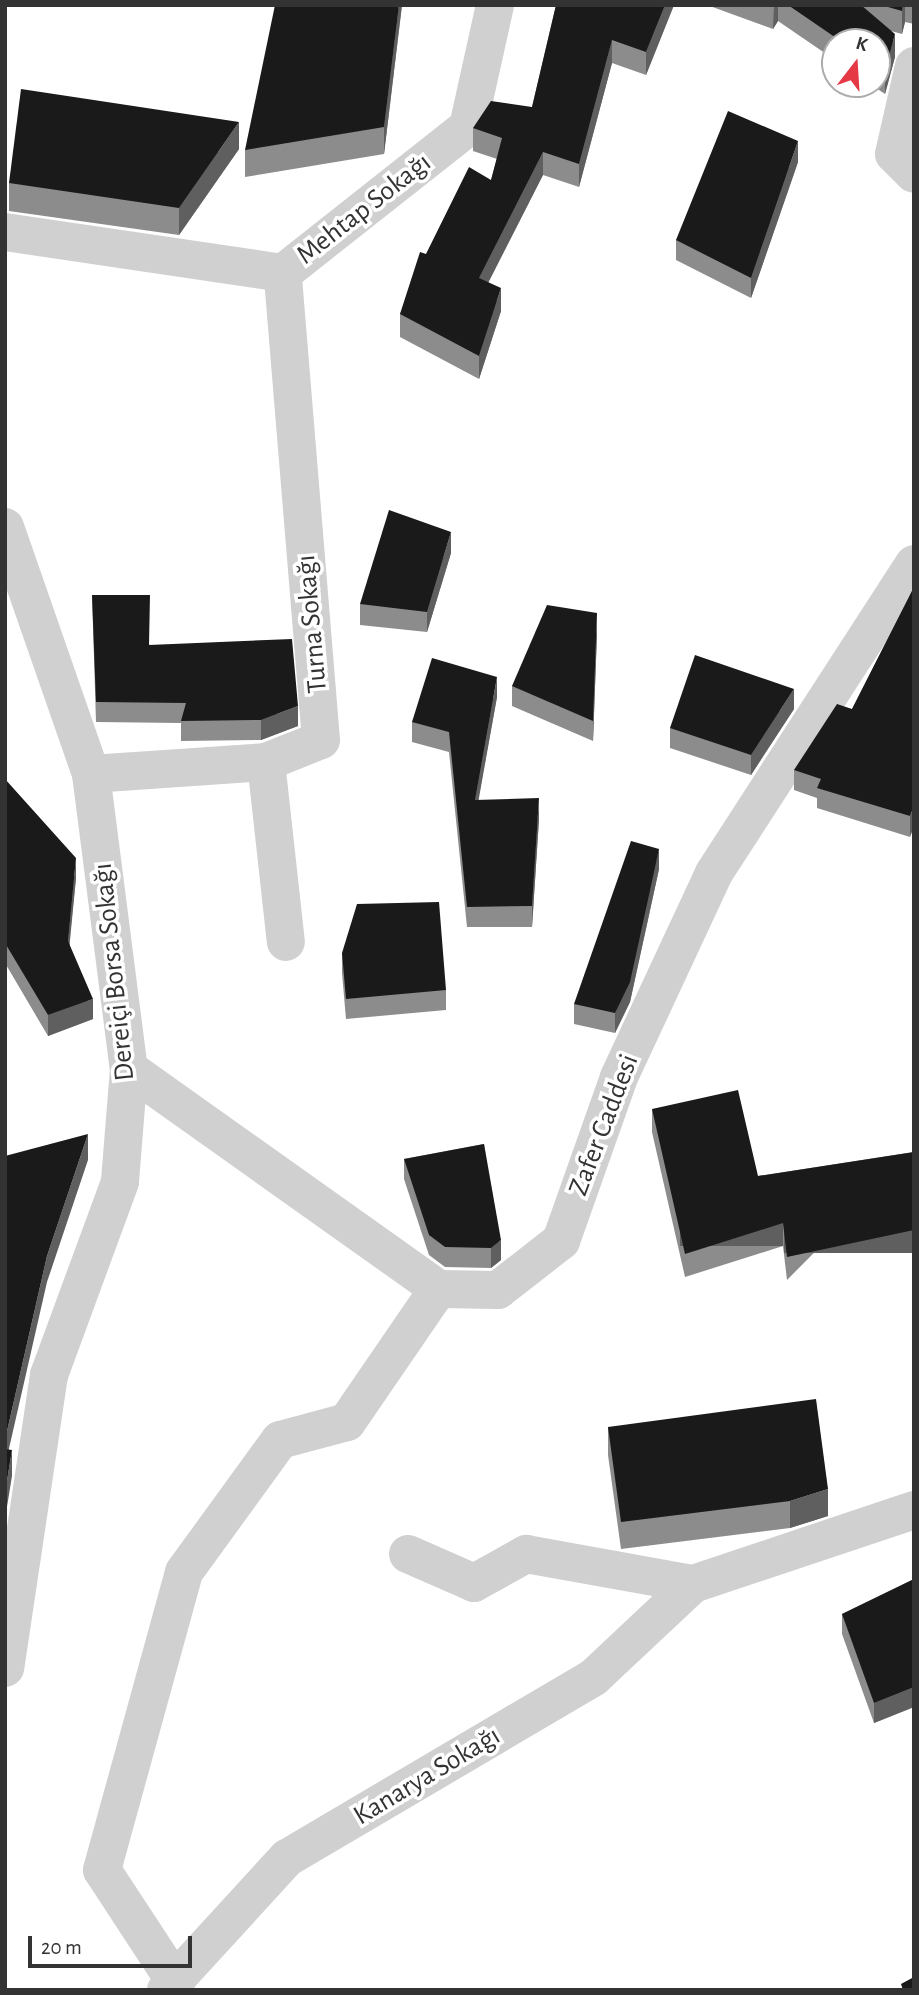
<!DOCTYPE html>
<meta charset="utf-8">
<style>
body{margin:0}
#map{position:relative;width:919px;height:1995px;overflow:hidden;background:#fff;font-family:"Alegreya Sans",sans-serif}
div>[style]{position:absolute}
.minor>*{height:38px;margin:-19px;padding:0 19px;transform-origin:19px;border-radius:19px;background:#d0d0d0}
.tertiary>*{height:38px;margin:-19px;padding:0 19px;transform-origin:19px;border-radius:19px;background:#d0d0d0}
.wall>*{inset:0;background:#8c8c8c}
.shaded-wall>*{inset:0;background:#5f5f5f;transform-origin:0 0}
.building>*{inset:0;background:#1a1a1a}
span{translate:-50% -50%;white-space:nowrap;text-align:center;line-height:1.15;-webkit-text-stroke:7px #fff;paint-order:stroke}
.street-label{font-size:28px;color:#333}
.frame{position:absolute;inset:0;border:7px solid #333;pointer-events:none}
.north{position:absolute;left:821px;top:28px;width:70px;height:70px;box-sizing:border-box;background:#fff;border:2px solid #adadad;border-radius:50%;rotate:17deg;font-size:19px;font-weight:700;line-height:28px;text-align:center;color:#333}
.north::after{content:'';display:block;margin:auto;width:24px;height:32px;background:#e63946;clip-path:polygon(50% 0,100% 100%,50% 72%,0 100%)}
.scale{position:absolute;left:28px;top:1936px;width:164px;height:32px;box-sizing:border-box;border:4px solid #333;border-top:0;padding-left:9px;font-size:21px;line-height:24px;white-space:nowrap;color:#333;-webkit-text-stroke:5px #fff;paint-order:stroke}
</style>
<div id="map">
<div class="minor">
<i style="left:914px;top:66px;width:90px;rotate:102.8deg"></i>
<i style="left:894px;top:154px;width:28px;rotate:45deg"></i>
<i style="left:5px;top:232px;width:281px;rotate:8.4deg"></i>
<i style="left:283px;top:273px;width:236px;rotate:-38.3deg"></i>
<i style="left:468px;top:127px;width:125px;rotate:-77.5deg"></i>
<i style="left:5px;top:527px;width:262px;rotate:70.8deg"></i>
<i style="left:91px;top:774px;width:297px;rotate:82.7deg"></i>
<i style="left:129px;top:1069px;width:113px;rotate:94.6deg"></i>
<i style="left:120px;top:1182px;width:206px;rotate:110.2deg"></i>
<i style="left:49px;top:1375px;width:296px;rotate:98.5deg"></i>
<i style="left:266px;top:762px;width:181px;rotate:83.7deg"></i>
<i style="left:91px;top:774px;width:175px;rotate:-3.9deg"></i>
<i style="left:266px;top:762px;width:59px;rotate:-21.8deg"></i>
<i style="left:321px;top:740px;width:469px;rotate:-94.7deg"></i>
<i style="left:408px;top:1554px;width:72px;rotate:23.7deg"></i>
<i style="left:474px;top:1583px;width:60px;rotate:-29.1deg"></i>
<i style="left:526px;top:1554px;width:170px;rotate:10.2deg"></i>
<i style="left:176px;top:1983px;width:135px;rotate:-123.2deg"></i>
<i style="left:102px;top:1870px;width:309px;rotate:-74.6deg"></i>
<i style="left:184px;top:1572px;width:163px;rotate:-54deg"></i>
<i style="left:280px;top:1440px;width:69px;rotate:-15deg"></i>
<i style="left:347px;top:1422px;width:161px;rotate:-55.6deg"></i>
<i style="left:166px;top:1990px;width:179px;rotate:-47.5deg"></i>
<i style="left:287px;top:1858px;width:356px;rotate:-30.5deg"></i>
<i style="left:594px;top:1677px;width:136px;rotate:-43.2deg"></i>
<i style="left:693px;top:1584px;width:233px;rotate:-18.5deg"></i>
</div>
<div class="tertiary">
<i style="left:129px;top:1069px;width:379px;rotate:35.4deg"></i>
<i style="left:438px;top:1289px;width:60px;rotate:1deg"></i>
<i style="left:498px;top:1290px;width:80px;rotate:-37.9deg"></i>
<i style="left:561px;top:1241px;width:174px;rotate:-70.5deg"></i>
<i style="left:619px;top:1077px;width:225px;rotate:-65deg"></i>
<i style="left:714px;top:873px;width:368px;rotate:-57.1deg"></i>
</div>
<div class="wall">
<i style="clip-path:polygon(402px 5px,384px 154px,245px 177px,245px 150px)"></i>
<i style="clip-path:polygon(556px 5px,674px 5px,646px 75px,612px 63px,579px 187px,543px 175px,488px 282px,501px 311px,479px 379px,400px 337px,400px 314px,426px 254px,491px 180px,497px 159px,473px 151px,473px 128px,532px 107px)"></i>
<i style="clip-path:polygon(707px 5px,914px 5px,914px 24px,905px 22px,902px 34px,891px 31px,895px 57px,885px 94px,870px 84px,877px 84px,877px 42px,835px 42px,835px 60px,778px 21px,773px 29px)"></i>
<i style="clip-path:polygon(239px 149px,179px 235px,9px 211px,9px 183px)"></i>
<i style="clip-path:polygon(798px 162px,751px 298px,676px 260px,676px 240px)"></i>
<i style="clip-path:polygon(451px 553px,427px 632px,360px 625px,360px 604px)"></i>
<i style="clip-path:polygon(914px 587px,910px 837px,817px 808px,817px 798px,794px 790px,794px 770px,852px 709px)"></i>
<i style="clip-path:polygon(92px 595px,150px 645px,298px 726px,261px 740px,181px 741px,181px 723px,96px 722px)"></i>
<i style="clip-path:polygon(597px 633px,593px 741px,512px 706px,512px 686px)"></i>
<i style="clip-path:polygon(497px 697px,478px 800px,539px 819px,532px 927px,467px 927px,449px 752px,412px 742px,412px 722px)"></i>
<i style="clip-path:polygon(794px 709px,751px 775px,670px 748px,670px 728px)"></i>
<i style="clip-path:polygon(5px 779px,76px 878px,69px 945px,93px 1019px,48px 1036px,5px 963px)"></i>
<i style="clip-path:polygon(659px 869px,630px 1002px,615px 1033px,574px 1024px,574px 1004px)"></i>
<i style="clip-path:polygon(342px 953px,446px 990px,446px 1010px,346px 1019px,342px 973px)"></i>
<i style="clip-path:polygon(652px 1109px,758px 1176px,914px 1152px,787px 1280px,783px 1246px,685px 1277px,652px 1132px)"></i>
<i style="clip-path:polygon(484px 1144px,501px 1260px,491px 1268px,445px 1267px,429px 1255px,404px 1179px,404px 1159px)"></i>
<i style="clip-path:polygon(608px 1427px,828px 1516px,790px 1528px,621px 1549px,608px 1455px)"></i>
<i style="clip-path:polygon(914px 1579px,914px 1707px,874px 1723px,842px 1634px,842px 1614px)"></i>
</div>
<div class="shaded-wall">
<i style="clip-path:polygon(399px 5px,402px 5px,384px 154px,384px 127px)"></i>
<i style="clip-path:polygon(665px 5px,674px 5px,646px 75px,646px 52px)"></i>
<i style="clip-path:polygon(774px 5px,778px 5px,778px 21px,773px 29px)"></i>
<i style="clip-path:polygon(903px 5px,905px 5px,905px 22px,902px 34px,902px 11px)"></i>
<i style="clip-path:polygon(895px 34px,895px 57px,885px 94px,885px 71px)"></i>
<i style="clip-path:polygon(612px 40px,612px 63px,579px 187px,579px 164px)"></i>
<i style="clip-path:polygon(239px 122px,239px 149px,179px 235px,179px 208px)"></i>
<i style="clip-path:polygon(798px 141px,798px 162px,751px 298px,751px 278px)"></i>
<i style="clip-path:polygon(543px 152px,543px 175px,479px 301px,479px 278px)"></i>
<i style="clip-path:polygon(501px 288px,501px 311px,479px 379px,479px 356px)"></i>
<i style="clip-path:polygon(451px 532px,451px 553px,427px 632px,427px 612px)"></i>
<i style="clip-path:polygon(597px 613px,597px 633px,593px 741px,593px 721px)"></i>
<i style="clip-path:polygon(497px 677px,497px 697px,475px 820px,475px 800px)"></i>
<i style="clip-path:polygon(794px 689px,794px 709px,751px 775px,751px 755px)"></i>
<i style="clip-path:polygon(298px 706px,298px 726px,261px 740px,261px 720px)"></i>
<i style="clip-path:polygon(539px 798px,539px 819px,532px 927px,532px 906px)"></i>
<i style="clip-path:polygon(914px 806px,914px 827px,910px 837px,910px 816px)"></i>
<i style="clip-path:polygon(659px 849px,659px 869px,630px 1002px,615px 1033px,615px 1013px)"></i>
<i style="clip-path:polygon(76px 858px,76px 878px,68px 961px,68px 941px)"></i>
<i style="clip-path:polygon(93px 999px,93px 1019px,48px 1036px,48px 1015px)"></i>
<i style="clip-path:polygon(88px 1134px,88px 1160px,47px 1282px,5px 1466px,5px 1440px,47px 1256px)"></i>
<i style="left:783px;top:1223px;width:23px;height:103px;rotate:90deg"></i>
<i style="left:914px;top:1230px;width:23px;height:130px;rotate:90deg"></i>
<i style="clip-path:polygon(501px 1240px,501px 1260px,491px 1268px,491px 1248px)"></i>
<i style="clip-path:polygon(12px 1450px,12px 1476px,5px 1519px,5px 1493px)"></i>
<i style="clip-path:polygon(828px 1489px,828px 1516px,790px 1528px,790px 1501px)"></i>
<i style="clip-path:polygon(914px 1687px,914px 1707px,874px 1723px,874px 1703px)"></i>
</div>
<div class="building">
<i style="clip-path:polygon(275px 5px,399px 5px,384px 127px,245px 150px)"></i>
<i style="clip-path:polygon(556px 5px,665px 5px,646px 52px,612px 40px,579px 164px,543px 152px,479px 278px,501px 288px,479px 356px,400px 314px,420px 252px,426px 254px,469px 167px,491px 180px,502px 138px,473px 128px,491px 101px,532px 107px)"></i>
<i style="clip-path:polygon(788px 5px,861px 5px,895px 34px,885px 71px,877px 66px,877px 42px,842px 42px)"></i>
<i style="clip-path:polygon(881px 5px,903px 5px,902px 11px)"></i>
<i style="clip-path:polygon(21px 89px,239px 122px,179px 208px,9px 183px)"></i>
<i style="clip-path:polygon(728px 111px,798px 141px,751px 278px,676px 240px)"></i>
<i style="clip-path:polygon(389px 510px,451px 532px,427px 612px,360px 604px)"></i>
<i style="clip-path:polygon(914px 587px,914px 806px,910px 816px,817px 788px,821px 779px,794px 770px,837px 704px,852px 709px)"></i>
<i style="clip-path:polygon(92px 595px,150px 595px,149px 645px,292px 639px,298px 706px,261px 720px,181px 721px,186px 703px,96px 702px)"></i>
<i style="clip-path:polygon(547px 605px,597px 613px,593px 721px,512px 686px)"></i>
<i style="clip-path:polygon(695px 655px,794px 689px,751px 755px,670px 728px)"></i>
<i style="clip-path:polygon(432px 658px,497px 677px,475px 800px,539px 798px,532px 906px,467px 907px,449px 732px,412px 722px)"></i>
<i style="clip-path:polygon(5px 779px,76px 858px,68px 941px,93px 999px,48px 1015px,5px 943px)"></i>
<i style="clip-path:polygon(631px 841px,659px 849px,630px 982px,615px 1013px,574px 1004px)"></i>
<i style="clip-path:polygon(439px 902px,446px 990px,346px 999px,342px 953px,357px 904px)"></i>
<i style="clip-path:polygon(738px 1090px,758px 1176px,914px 1152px,914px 1230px,787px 1257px,783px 1223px,685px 1254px,652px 1109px)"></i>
<i style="clip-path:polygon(88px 1134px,47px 1256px,5px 1440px,5px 1156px)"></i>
<i style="clip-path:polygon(484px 1144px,501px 1240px,491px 1248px,445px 1247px,429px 1235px,404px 1159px)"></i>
<i style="clip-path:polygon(816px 1399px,828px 1489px,790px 1501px,621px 1522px,608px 1427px)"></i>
<i style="clip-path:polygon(5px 1449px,12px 1450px,5px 1493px)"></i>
<i style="clip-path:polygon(914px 1579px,914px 1687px,874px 1703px,842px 1614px)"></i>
<i style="clip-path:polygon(914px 1977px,914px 1990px,903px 1990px,901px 1984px)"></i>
</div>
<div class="street-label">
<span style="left:364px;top:209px;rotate:-38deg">Mehtap Sokağı</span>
<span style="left:312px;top:624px;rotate:-95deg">Turna Sokağı</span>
<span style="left:114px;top:972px;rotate:-96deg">Dereiçi Borsa Sokağı</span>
<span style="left:604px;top:1125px;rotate:-69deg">Zafer Caddesi</span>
<span style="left:427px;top:1776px;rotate:-31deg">Kanarya Sokağı</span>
</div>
<div class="frame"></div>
<div class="north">K</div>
<div class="scale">20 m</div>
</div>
